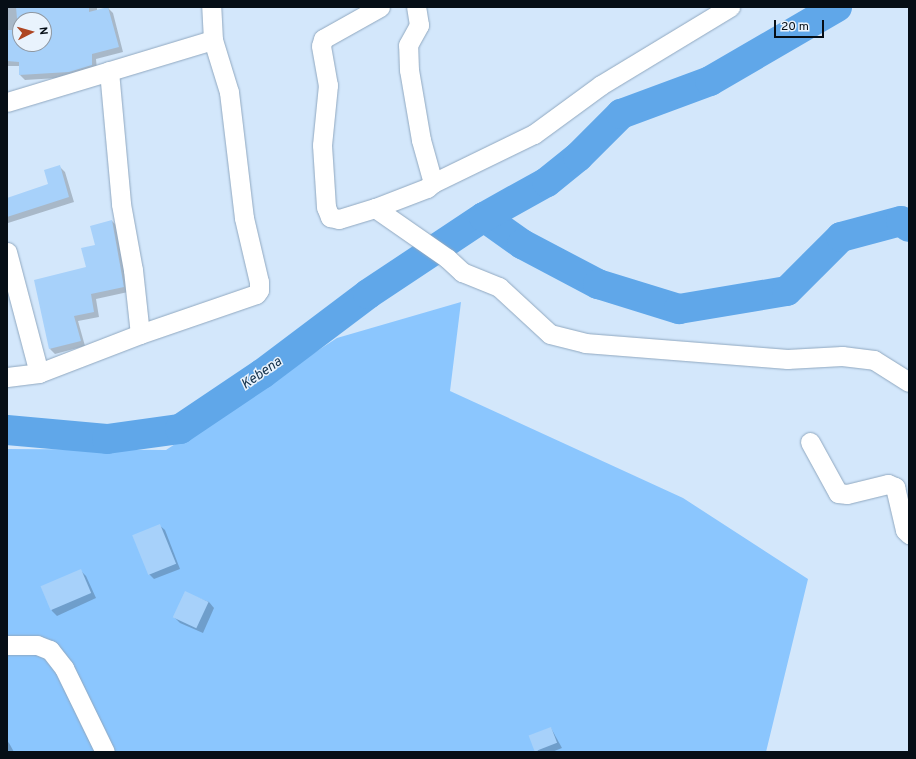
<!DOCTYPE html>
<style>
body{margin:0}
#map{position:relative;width:916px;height:759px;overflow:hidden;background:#d3e7fb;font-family:Overpass,sans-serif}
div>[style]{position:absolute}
.green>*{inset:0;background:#8bc6fe}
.shadow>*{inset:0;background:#0003}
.river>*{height:30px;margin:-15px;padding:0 15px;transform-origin:15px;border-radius:15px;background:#60a7e9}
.building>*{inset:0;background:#a7d1fa;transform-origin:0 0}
.roads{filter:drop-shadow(0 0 1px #90a8c0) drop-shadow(0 0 1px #90a8c0)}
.minor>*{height:19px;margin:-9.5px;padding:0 9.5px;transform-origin:9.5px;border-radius:9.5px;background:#fff}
span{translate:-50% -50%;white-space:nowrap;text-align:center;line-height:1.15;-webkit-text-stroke:3px #e9f3fd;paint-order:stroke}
.water-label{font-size:14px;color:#13314b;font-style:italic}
.frame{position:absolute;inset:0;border:8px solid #060e16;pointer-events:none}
.north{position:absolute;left:12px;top:12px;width:40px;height:40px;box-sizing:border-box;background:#e9f3fd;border:1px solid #8e97a1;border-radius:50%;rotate:84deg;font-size:11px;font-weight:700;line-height:16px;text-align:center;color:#060e16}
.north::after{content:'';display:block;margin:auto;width:14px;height:18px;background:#ae4623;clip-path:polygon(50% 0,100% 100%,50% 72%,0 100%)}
.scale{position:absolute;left:774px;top:20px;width:50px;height:18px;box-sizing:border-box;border:2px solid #060e16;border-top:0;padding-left:5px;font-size:12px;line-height:14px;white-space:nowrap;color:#060e16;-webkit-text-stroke:3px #e9f3fd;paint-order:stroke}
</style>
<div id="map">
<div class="green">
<i style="clip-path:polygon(461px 302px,450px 391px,683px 498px,808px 579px,766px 752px,7px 752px,7px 449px,166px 450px,337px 338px)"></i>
</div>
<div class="shadow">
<i style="clip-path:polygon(evenodd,7px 7px,97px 7px,97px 11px,108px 8px,113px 13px,123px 52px,96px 59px,97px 70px,74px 77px,25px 80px,20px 75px,20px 66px,7px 66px,7px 7px,20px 20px,44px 20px,44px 44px,20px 44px,20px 20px)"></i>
<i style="clip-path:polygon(59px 166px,65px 172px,74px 202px,8px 223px,7px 199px,49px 185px)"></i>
<i style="clip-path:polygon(112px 221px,117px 226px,128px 292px,96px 299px,99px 317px,78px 321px,85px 346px,55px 354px,50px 349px,96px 245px)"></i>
<i style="clip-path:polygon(159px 525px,165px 530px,180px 569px,154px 579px,149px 574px)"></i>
<i style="clip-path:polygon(81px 571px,86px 576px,96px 598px,57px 616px,52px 611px,42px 588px)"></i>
<i style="clip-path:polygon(186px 593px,209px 602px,214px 608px,203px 633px,180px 623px,175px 618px)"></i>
<i style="clip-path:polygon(551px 728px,562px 748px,552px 752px,537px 752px)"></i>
<i style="clip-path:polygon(7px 741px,9px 743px,14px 752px,7px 752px)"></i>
</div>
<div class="river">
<i style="left:484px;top:217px;width:47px;rotate:35.4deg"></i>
<i style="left:522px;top:244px;width:86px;rotate:27.8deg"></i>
<i style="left:598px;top:284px;width:85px;rotate:17.2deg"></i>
<i style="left:679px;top:309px;width:109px;rotate:-9.5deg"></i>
<i style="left:787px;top:291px;width:76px;rotate:-45deg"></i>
<i style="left:841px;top:237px;width:62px;rotate:-14.9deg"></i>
<i style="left:901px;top:221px;width:10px;rotate:37deg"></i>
<i style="left:7px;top:430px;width:100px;rotate:5.1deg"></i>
<i style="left:107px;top:439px;width:74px;rotate:-7.8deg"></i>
<i style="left:180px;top:429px;width:99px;rotate:-33.9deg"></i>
<i style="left:262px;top:374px;width:133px;rotate:-37deg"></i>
<i style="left:368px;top:294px;width:139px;rotate:-33.6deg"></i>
<i style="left:484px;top:217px;width:72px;rotate:-29.1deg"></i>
<i style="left:547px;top:182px;width:40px;rotate:-39deg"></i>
<i style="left:578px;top:157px;width:61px;rotate:-45deg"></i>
<i style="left:621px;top:114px;width:95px;rotate:-20.3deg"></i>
<i style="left:710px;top:81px;width:147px;rotate:-30.2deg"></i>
</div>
<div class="building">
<i style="clip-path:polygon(evenodd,16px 7px,89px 7px,89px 12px,108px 7px,119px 47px,92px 54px,92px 65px,69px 72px,19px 75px,19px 62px,7px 61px,7px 30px,18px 30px,16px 7px,20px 20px,44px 20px,44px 44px,20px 44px,20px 20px)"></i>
<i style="clip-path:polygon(60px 165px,69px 197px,7px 217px,7px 198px,48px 184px,44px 170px)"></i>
<i style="clip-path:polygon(112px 220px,124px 287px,91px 294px,94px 312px,74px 316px,81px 341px,49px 349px,34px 280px,86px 267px,81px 248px,95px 245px,90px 226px)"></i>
<i style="left:160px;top:524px;width:43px;height:30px;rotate:68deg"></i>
<i style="left:81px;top:569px;width:26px;height:44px;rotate:67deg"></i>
<i style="left:185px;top:591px;width:26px;height:29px;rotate:25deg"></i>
<i style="left:551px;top:727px;width:17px;height:24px;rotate:69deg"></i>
</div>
<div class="roads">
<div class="minor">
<i style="left:380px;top:7px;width:65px;rotate:150.7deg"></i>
<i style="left:323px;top:39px;width:7px;rotate:106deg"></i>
<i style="left:321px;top:46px;width:40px;rotate:80deg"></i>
<i style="left:328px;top:85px;width:60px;rotate:95.7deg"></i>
<i style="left:322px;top:145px;width:62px;rotate:86.3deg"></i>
<i style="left:326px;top:207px;width:11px;rotate:68deg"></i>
<i style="left:330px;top:217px;width:9px;rotate:13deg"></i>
<i style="left:339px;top:219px;width:38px;rotate:-17deg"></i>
<i style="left:375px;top:208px;width:56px;rotate:-21deg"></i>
<i style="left:427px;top:188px;width:8px;rotate:-40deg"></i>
<i style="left:433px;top:183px;width:45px;rotate:-105.6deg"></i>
<i style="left:421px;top:140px;width:71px;rotate:-99.7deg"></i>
<i style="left:409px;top:70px;width:25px;rotate:-92deg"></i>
<i style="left:408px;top:45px;width:23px;rotate:-61deg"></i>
<i style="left:419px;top:25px;width:18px;rotate:-99deg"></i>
<i style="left:109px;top:71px;width:134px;rotate:84.8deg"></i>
<i style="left:121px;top:204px;width:67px;rotate:79.7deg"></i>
<i style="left:133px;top:270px;width:64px;rotate:83.8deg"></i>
<i style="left:7px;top:102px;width:215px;rotate:-16.8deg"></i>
<i style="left:433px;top:183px;width:112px;rotate:-25.9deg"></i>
<i style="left:534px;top:134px;width:83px;rotate:-36.2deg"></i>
<i style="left:601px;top:85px;width:151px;rotate:-31.2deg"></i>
<i style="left:375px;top:208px;width:88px;rotate:34.8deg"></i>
<i style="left:447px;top:258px;width:21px;rotate:43deg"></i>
<i style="left:462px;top:272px;width:40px;rotate:22deg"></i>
<i style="left:499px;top:287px;width:69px;rotate:42.7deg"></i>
<i style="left:550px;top:334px;width:36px;rotate:14deg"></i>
<i style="left:585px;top:343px;width:203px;rotate:4.5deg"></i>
<i style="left:787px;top:359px;width:55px;rotate:-3.1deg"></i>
<i style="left:842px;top:356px;width:32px;rotate:7deg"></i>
<i style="left:874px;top:360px;width:41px;rotate:32.2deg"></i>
<i style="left:7px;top:252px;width:125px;rotate:75.2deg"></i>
<i style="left:7px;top:377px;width:32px;rotate:-7deg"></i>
<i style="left:39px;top:373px;width:108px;rotate:-21.1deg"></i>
<i style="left:140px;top:334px;width:123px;rotate:-19deg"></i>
<i style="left:256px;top:294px;width:5px;rotate:-53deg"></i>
<i style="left:259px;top:290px;width:8px;rotate:-90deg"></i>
<i style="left:259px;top:282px;width:66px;rotate:-103.2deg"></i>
<i style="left:244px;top:218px;width:127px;rotate:-96.8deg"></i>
<i style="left:229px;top:92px;width:54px;rotate:-107.1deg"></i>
<i style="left:213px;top:40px;width:33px;rotate:-93deg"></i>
<i style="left:810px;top:442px;width:58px;rotate:61.2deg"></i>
<i style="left:838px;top:493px;width:9px;rotate:6deg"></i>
<i style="left:847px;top:494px;width:42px;rotate:-13.7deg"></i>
<i style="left:888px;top:484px;width:8px;rotate:23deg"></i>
<i style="left:895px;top:487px;width:44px;rotate:76.9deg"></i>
<i style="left:905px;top:530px;width:6px;rotate:45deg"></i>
<i style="left:7px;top:645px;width:30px"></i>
<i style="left:37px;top:645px;width:14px;rotate:21deg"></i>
<i style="left:50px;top:650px;width:23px;rotate:52deg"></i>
<i style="left:64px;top:668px;width:93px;rotate:64deg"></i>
</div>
</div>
<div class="water-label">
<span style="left:262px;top:374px;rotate:-35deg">Kebena</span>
</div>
<div class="frame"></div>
<div class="north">N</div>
<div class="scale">20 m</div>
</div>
